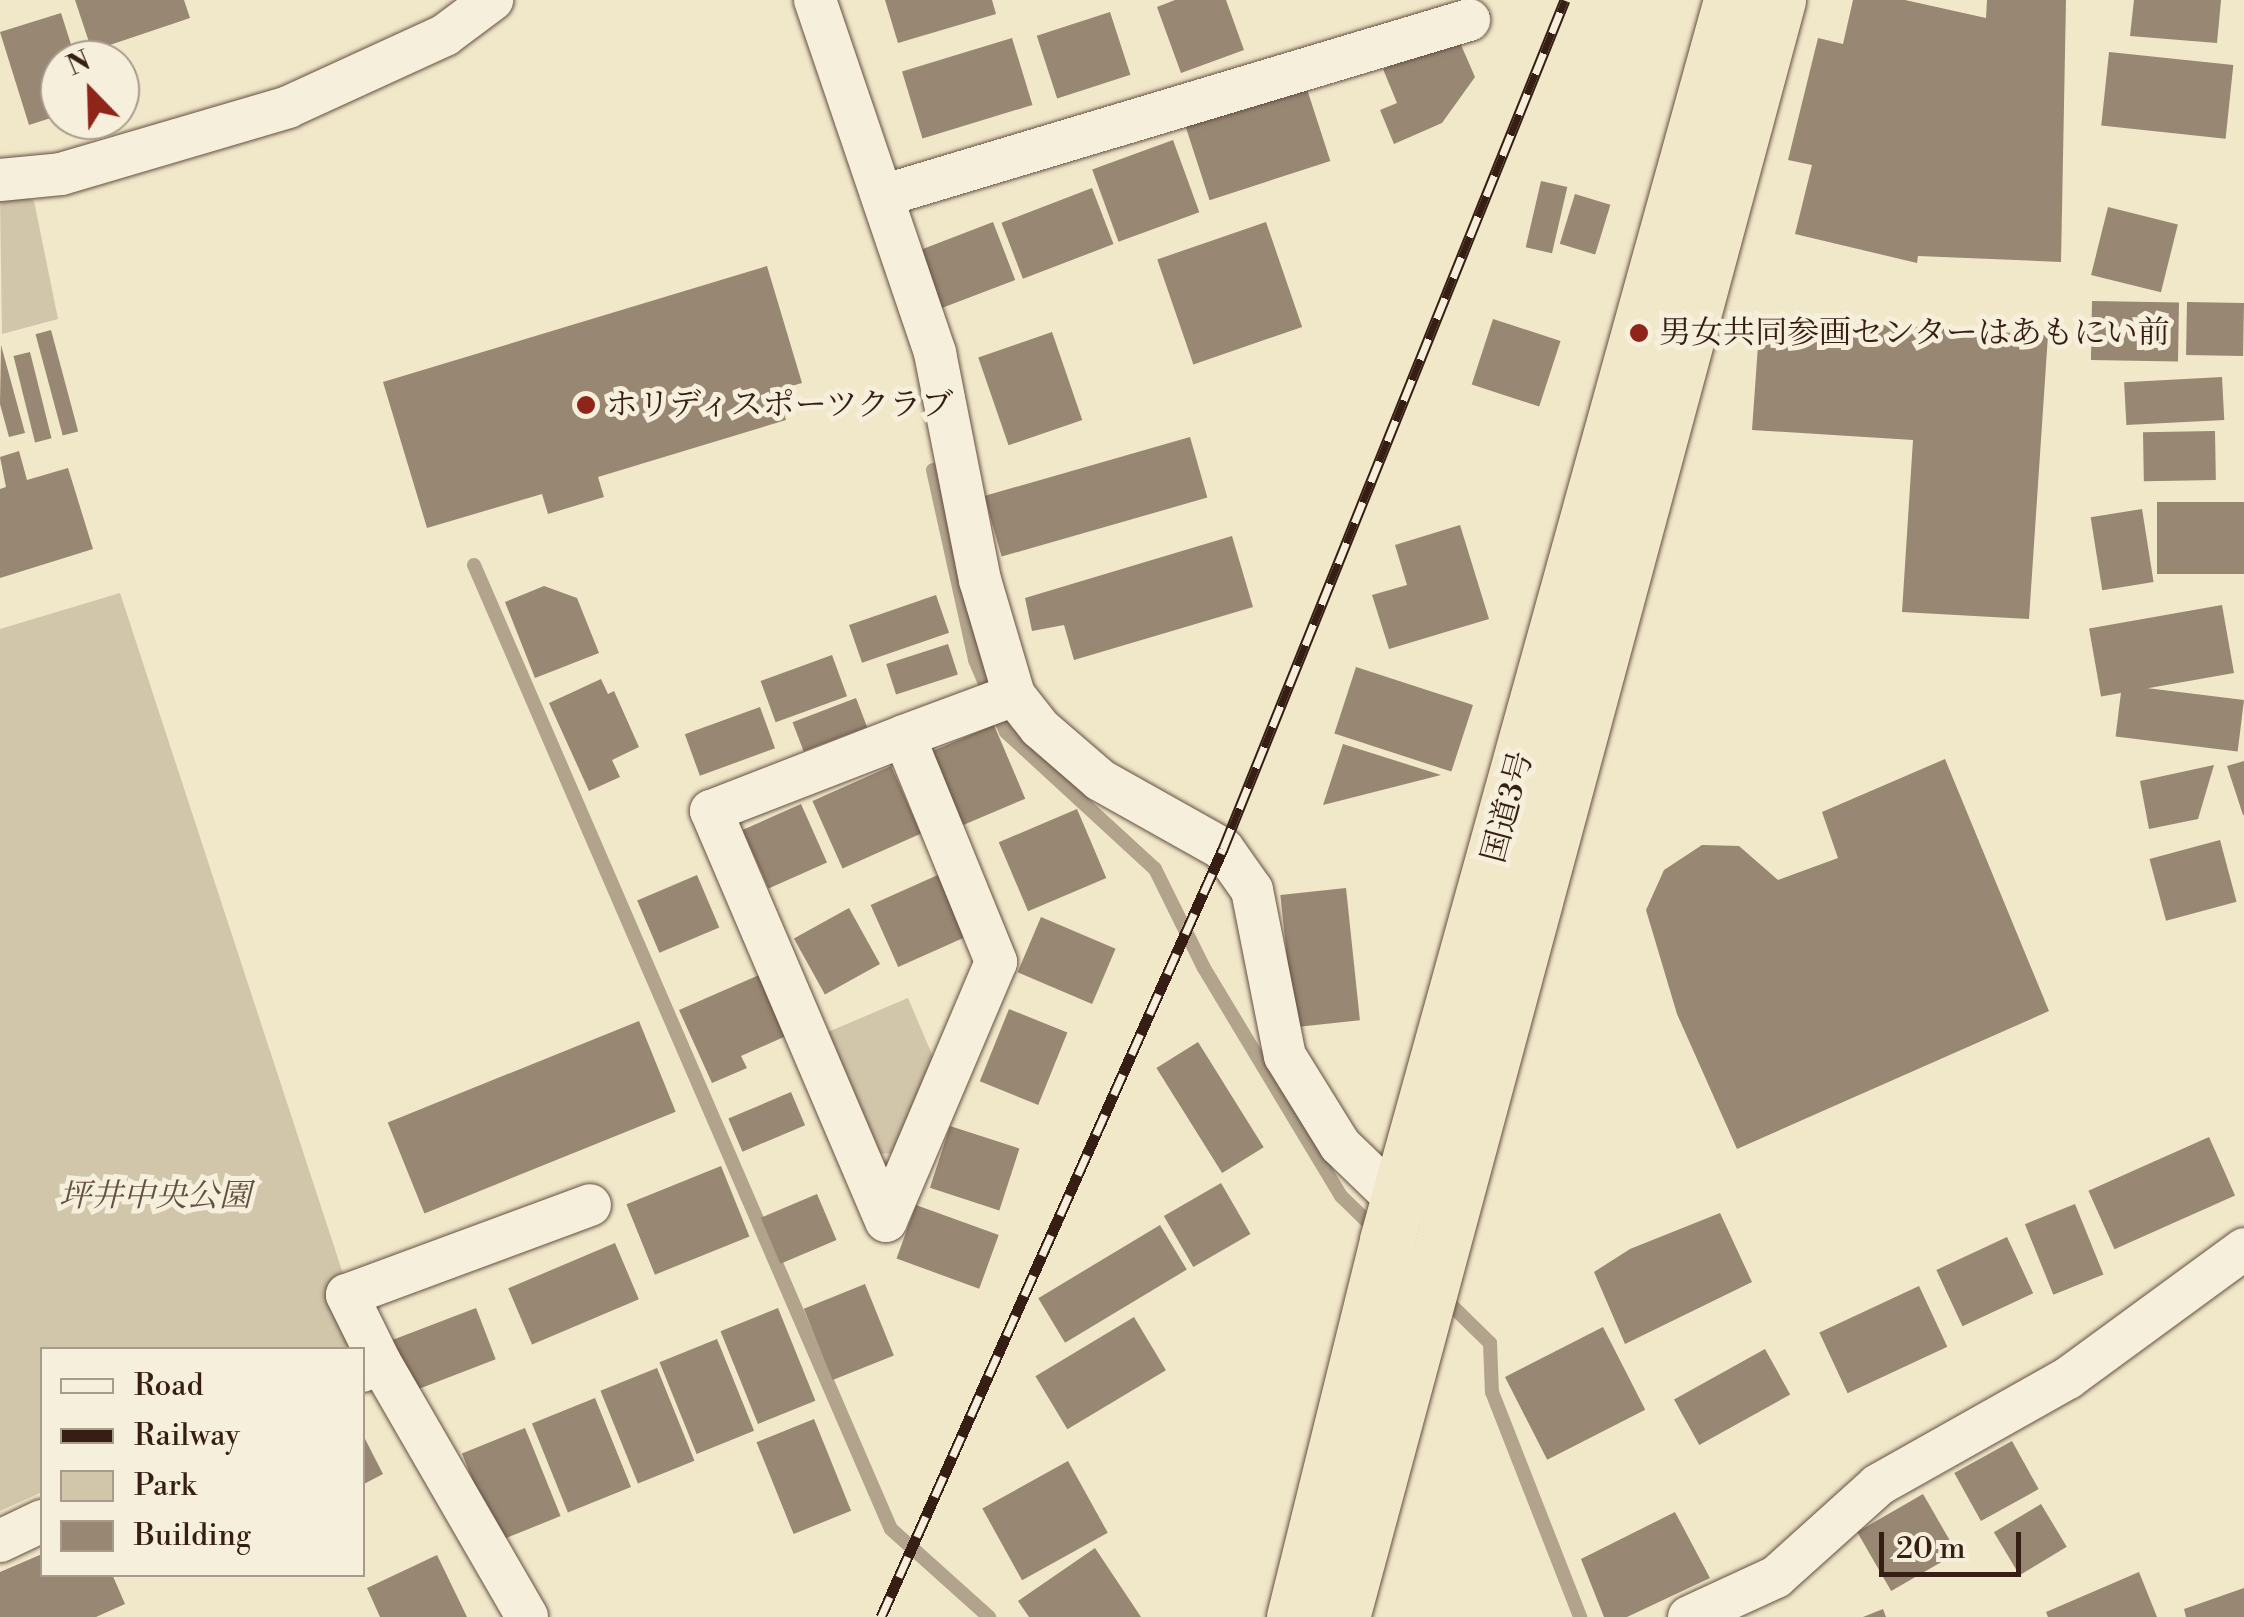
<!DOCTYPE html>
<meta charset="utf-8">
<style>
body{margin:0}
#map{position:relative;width:2244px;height:1617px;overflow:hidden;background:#f1e7c9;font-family:"Libre Bodoni","Noto Serif JP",serif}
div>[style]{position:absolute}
.green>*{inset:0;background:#d1c5aa}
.stream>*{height:14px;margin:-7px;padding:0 7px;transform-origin:7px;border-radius:7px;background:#b1a38c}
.building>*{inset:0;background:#978773;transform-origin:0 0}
.roads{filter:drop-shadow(0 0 2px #655042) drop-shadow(0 0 2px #655042)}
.street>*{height:42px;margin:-21px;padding:0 21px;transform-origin:21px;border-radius:21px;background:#f6efdc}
.highway>*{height:55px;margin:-27.5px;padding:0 27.5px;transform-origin:27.5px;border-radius:27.5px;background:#f1e7c9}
.rail>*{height:11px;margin-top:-5.5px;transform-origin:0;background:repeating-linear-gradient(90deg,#f6efdc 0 22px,#361e15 0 44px);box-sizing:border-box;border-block:2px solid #361e15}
.dots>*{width:28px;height:28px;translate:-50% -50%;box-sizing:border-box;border:5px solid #f6efdc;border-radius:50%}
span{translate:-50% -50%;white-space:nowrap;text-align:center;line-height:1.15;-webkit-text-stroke:10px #f6efdc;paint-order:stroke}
.poi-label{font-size:32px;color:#361e15}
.left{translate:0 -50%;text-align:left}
.street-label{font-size:32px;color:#361e15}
.park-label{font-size:32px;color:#645042;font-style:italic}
.legend{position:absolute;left:40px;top:1347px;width:325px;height:230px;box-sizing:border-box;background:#f6efdc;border:2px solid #a99b8c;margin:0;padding:12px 18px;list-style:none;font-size:30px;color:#361e15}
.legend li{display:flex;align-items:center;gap:20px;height:50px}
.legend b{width:50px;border:2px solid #a99b8c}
.north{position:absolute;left:40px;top:40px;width:100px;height:100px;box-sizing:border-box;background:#f6efdc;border:2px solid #a99b8c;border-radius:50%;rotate:337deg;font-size:28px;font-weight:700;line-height:40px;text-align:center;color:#361e15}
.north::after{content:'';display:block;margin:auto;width:35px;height:45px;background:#8f2418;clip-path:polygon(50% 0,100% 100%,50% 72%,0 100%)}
.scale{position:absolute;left:1879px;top:1532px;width:142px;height:45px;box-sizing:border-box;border:5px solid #361e15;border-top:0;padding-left:12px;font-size:30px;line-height:35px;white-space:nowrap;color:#361e15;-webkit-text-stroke:8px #f6efdc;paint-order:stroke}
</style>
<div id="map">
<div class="green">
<i style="clip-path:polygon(19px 193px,34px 201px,58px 319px,2px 334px,0 196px)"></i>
<i style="clip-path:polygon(120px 593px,367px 1347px,42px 1350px,42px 1492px,0 1511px,0 629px)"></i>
<i style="clip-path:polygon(908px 998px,936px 1064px,899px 1153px,877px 1154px,828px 1032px)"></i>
</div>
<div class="stream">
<i style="left:933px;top:470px;width:195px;rotate:77.5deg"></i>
<i style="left:975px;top:660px;width:78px;rotate:66.7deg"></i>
<i style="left:1006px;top:732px;width:202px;rotate:42.6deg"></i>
<i style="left:1155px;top:869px;width:110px;rotate:63.7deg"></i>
<i style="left:1204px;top:968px;width:266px;rotate:59deg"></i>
<i style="left:1341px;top:1196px;width:52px;rotate:44.2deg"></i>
<i style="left:474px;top:565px;width:1050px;rotate:66.61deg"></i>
<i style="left:891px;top:1529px;width:132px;rotate:41.9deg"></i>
<i style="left:1443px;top:1297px;width:66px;rotate:44.4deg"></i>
<i style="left:1490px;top:1343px;width:49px;rotate:87.7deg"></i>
<i style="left:1492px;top:1392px;width:242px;rotate:68.6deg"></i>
</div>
<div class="building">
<i style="clip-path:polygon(75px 0,184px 0,190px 18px,92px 51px)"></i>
<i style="clip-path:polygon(885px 0,992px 0,996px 14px,898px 43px)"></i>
<i style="clip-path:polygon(1175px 0,1226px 0,1244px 50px,1181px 73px,1157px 7px)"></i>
<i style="clip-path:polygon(1853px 0,1905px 0,1986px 18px,1987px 0,2066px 0,2061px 262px,1918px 256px,1917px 263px,1795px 234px,1812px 165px,1788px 160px,1818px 38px,1843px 44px)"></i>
<i style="clip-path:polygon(2134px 0,2221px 0,2217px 43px,2130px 36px)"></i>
<i style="left:1110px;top:12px;width:66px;height:77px;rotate:72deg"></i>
<i style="clip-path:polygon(61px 13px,76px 60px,60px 60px,60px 115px,29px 125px,0 32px)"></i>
<i style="left:1012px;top:38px;width:70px;height:115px;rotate:73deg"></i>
<i style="clip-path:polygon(1458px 38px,1475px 77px,1442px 123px,1394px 144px,1380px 110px,1397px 103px,1383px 69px)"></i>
<i style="left:2109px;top:52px;width:125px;height:74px;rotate:6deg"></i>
<i style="left:1305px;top:83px;width:82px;height:127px;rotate:72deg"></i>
<i style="left:1173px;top:140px;width:77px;height:86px;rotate:70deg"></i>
<i style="left:1541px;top:181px;width:27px;height:68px;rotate:13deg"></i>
<i style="left:1092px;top:188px;width:60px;height:97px;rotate:69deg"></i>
<i style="left:1575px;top:194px;width:37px;height:52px;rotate:17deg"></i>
<i style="left:2108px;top:207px;width:72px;height:70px;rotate:14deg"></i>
<i style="left:993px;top:222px;width:62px;height:80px;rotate:69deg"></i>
<i style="left:1266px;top:222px;width:111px;height:115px;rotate:71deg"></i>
<i style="clip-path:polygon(767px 266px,802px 383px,777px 390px,786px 420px,598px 477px,604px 497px,548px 514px,542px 494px,427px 528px,383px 382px)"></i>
<i style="left:2092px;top:301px;width:87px;height:59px;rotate:1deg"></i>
<i style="left:2187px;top:302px;width:57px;height:53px;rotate:1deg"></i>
<i style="clip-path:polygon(1760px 317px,2048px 335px,2029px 619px,1902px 612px,1913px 440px,1752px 430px)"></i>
<i style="left:1493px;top:319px;width:71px;height:69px;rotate:18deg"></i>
<i style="left:51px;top:330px;width:105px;height:16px;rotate:75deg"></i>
<i style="left:1052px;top:332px;width:93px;height:78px;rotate:71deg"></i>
<i style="clip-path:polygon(1px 345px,25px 433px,9px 437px,0 404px)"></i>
<i style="left:30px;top:352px;width:89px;height:17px;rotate:76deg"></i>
<i style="left:2222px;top:377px;width:43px;height:98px;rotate:87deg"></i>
<i style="left:2215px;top:431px;width:49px;height:72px;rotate:89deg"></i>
<i style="left:1190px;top:437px;width:63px;height:214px;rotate:74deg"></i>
<i style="clip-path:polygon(19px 451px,27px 480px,68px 468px,93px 549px,0 578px,0 489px,6px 487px,0 457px)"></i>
<i style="left:2244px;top:502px;width:72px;height:87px;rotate:90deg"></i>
<i style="left:2142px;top:509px;width:74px;height:52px;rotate:81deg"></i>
<i style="clip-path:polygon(1460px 525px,1489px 619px,1389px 649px,1372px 595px,1407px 585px,1395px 545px)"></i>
<i style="clip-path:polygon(1232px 536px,1253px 607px,1074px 660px,1064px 625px,1032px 631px,1025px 598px)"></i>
<i style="clip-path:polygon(544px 586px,577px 598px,599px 653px,535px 678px,505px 602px)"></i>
<i style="left:936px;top:595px;width:40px;height:92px;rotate:71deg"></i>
<i style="left:2222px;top:605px;width:69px;height:135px;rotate:80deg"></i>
<i style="left:948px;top:644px;width:32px;height:65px;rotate:72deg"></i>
<i style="left:832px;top:655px;width:44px;height:76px;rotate:70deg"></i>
<i style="left:1356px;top:667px;width:123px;height:70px;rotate:18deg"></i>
<i style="clip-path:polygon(601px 679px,608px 694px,614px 691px,639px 747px,612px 760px,620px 777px,589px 791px,549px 703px)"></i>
<i style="left:856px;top:698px;width:31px;height:68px;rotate:69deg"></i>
<i style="left:2244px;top:700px;width:52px;height:123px;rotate:97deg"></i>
<i style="left:760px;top:707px;width:44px;height:80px;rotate:70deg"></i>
<i style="left:994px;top:725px;width:80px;height:68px;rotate:67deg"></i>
<i style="clip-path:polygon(1343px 744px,1441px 775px,1323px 805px)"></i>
<i style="clip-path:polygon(1945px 759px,2049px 1011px,1737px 1149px,1677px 1014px,1646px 910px,1664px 870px,1702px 845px,1739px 846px,1778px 880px,1838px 858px,1822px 812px)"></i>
<i style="clip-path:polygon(2244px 761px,2244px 815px,2243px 815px,2227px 766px)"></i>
<i style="clip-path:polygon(2214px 765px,2198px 819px,2149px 829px,2140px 781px)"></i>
<i style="left:891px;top:766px;width:74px;height:86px;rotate:66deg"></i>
<i style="left:801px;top:804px;width:64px;height:64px;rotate:66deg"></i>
<i style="left:1077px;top:809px;width:75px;height:85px;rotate:67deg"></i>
<i style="left:2220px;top:840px;width:64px;height:73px;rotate:75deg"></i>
<i style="left:940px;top:874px;width:68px;height:76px;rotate:66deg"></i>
<i style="left:697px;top:875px;width:57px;height:65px;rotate:67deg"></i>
<i style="left:1346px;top:888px;width:133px;height:66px;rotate:84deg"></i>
<i style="left:849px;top:908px;width:64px;height:63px;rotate:61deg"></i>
<i style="left:1041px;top:917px;width:81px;height:60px;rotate:23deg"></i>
<i style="clip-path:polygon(759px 975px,786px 1036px,741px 1056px,747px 1068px,712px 1083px,679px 1010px)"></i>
<i style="left:1009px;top:1009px;width:63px;height:78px;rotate:22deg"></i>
<i style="left:639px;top:1021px;width:98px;height:271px;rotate:68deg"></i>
<i style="left:1198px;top:1042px;width:124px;height:49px;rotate:58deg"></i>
<i style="left:791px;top:1092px;width:36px;height:68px;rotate:67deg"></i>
<i style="left:950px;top:1126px;width:73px;height:65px;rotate:18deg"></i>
<i style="left:2209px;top:1137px;width:64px;height:132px;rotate:66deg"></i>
<i style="left:721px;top:1166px;width:76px;height:102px;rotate:68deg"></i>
<i style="left:1221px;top:1183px;width:59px;height:66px;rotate:60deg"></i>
<i style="left:817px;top:1194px;width:50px;height:61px;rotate:67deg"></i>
<i style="left:2075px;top:1204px;width:76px;height:54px;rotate:68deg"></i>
<i style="left:916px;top:1205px;width:88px;height:57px;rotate:20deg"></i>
<i style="clip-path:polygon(1720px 1213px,1752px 1282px,1625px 1344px,1594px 1272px,1630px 1249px)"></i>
<i style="left:1160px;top:1225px;width:52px;height:142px;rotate:59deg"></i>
<i style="left:2007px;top:1237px;width:62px;height:78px;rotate:65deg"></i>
<i style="left:615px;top:1243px;width:61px;height:116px;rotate:67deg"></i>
<i style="left:865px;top:1284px;width:77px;height:66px;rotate:68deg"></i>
<i style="left:1919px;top:1286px;width:67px;height:110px;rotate:65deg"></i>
<i style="left:476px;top:1308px;width:55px;height:91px;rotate:69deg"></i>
<i style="left:778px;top:1308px;width:100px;height:62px;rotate:68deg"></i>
<i style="left:1134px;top:1317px;width:62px;height:115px;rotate:59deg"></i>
<i style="left:1603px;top:1327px;width:93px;height:110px;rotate:63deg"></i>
<i style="left:717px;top:1339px;width:99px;height:62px;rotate:68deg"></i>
<i style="left:1765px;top:1349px;width:52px;height:104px;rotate:61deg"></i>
<i style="left:657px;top:1368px;width:100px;height:61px;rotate:68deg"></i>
<i style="left:595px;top:1398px;width:96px;height:68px;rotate:68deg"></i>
<i style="left:814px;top:1419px;width:99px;height:62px;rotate:68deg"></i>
<i style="left:525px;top:1428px;width:95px;height:68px;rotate:68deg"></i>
<i style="clip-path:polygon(362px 1433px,383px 1474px,362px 1485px)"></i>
<i style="left:2012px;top:1441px;width:55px;height:66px;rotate:61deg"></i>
<i style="left:1068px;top:1461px;width:82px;height:98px;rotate:61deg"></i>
<i style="left:1923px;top:1494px;width:68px;height:76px;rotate:60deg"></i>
<i style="left:2041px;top:1504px;width:50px;height:55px;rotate:59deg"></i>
<i style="clip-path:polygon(1675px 1512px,1710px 1578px,1627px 1617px,1604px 1617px,1581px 1559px)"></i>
<i style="clip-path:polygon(1095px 1548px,1141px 1617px,1029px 1617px,1018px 1601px)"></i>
<i style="clip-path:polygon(42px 1554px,42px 1574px,112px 1574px,125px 1604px,96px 1617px,0 1617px,0 1572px)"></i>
<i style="clip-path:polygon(437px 1555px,467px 1617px,380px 1617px,367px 1588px)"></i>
<i style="clip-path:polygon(2139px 1572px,2157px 1617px,2048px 1617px,2046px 1612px)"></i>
<i style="clip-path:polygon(2244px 1588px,2244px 1617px,2186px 1617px,2184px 1609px)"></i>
<i style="clip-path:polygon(1883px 1609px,1886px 1617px,1863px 1617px)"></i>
</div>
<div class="roads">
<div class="street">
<i style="left:815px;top:0;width:373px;rotate:71.2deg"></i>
<i style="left:935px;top:353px;width:231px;rotate:78.8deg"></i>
<i style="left:980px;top:580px;width:120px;rotate:73.5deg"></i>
<i style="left:1014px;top:695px;width:42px;rotate:51.8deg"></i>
<i style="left:1040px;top:728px;width:79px;rotate:40.9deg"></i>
<i style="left:1100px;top:780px;width:141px;rotate:29.3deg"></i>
<i style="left:1223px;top:849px;width:50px;rotate:54.7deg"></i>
<i style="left:1252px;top:890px;width:169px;rotate:78.8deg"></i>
<i style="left:1285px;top:1056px;width:105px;rotate:58.3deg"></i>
<i style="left:1340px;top:1145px;width:81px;rotate:44deg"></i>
<i style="left:0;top:180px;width:61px;rotate:-5.6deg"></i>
<i style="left:61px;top:174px;width:237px;rotate:-16.4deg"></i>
<i style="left:288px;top:107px;width:173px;rotate:-24.6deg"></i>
<i style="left:445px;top:35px;width:59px;rotate:-36.7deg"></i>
<i style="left:882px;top:196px;width:613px;rotate:-16.69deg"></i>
<i style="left:904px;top:736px;width:244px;rotate:67.8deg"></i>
<i style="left:996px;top:962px;width:281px;rotate:113deg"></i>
<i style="left:886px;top:1221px;width:446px;rotate:-113.1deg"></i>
<i style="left:711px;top:811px;width:207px;rotate:-21.2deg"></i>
<i style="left:904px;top:736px;width:117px;rotate:-20.4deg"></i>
<i style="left:380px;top:1362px;width:75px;rotate:-116.2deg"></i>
<i style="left:347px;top:1295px;width:259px;rotate:-20.3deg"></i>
<i style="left:362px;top:1371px;width:20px;rotate:-27deg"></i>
<i style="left:380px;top:1362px;width:294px;rotate:60deg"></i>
<i style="left:0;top:1541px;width:47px;rotate:-25.5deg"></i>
<i style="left:1689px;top:1617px;width:96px;rotate:-24.7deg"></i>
<i style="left:1776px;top:1577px;width:137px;rotate:-42deg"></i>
<i style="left:1878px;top:1485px;width:218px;rotate:-29.4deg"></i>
<i style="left:2068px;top:1378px;width:218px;rotate:-36.2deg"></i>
</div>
<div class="highway">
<i style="left:1294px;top:1617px;width:388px;rotate:-76.1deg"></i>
<i style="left:1387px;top:1240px;width:1287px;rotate:-74.49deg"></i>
<i style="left:1342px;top:1617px;width:1675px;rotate:-74.91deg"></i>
</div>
</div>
<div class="rail">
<i style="left:881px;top:1617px;width:841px;rotate:-66deg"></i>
<i style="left:1223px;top:849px;width:915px;rotate:-68.06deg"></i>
</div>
<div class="dots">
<i style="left:1639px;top:333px;background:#8f2418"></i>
<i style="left:586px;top:405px;background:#8f2418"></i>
</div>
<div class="poi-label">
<span class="left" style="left:1659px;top:333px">男女共同参画センターはあもにい前</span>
<span class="left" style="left:606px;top:405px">ホリディスポーツクラブ</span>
</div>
<div class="street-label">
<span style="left:1508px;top:807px;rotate:-75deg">国道3号</span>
</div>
<div class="park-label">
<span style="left:155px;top:1196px">坪井中央公園</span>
</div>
<ul class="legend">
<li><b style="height:12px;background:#f6efdc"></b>Road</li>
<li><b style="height:12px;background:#361e15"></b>Railway</li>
<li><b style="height:28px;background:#d1c5aa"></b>Park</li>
<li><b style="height:28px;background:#978773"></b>Building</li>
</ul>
<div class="north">N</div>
<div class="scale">20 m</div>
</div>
